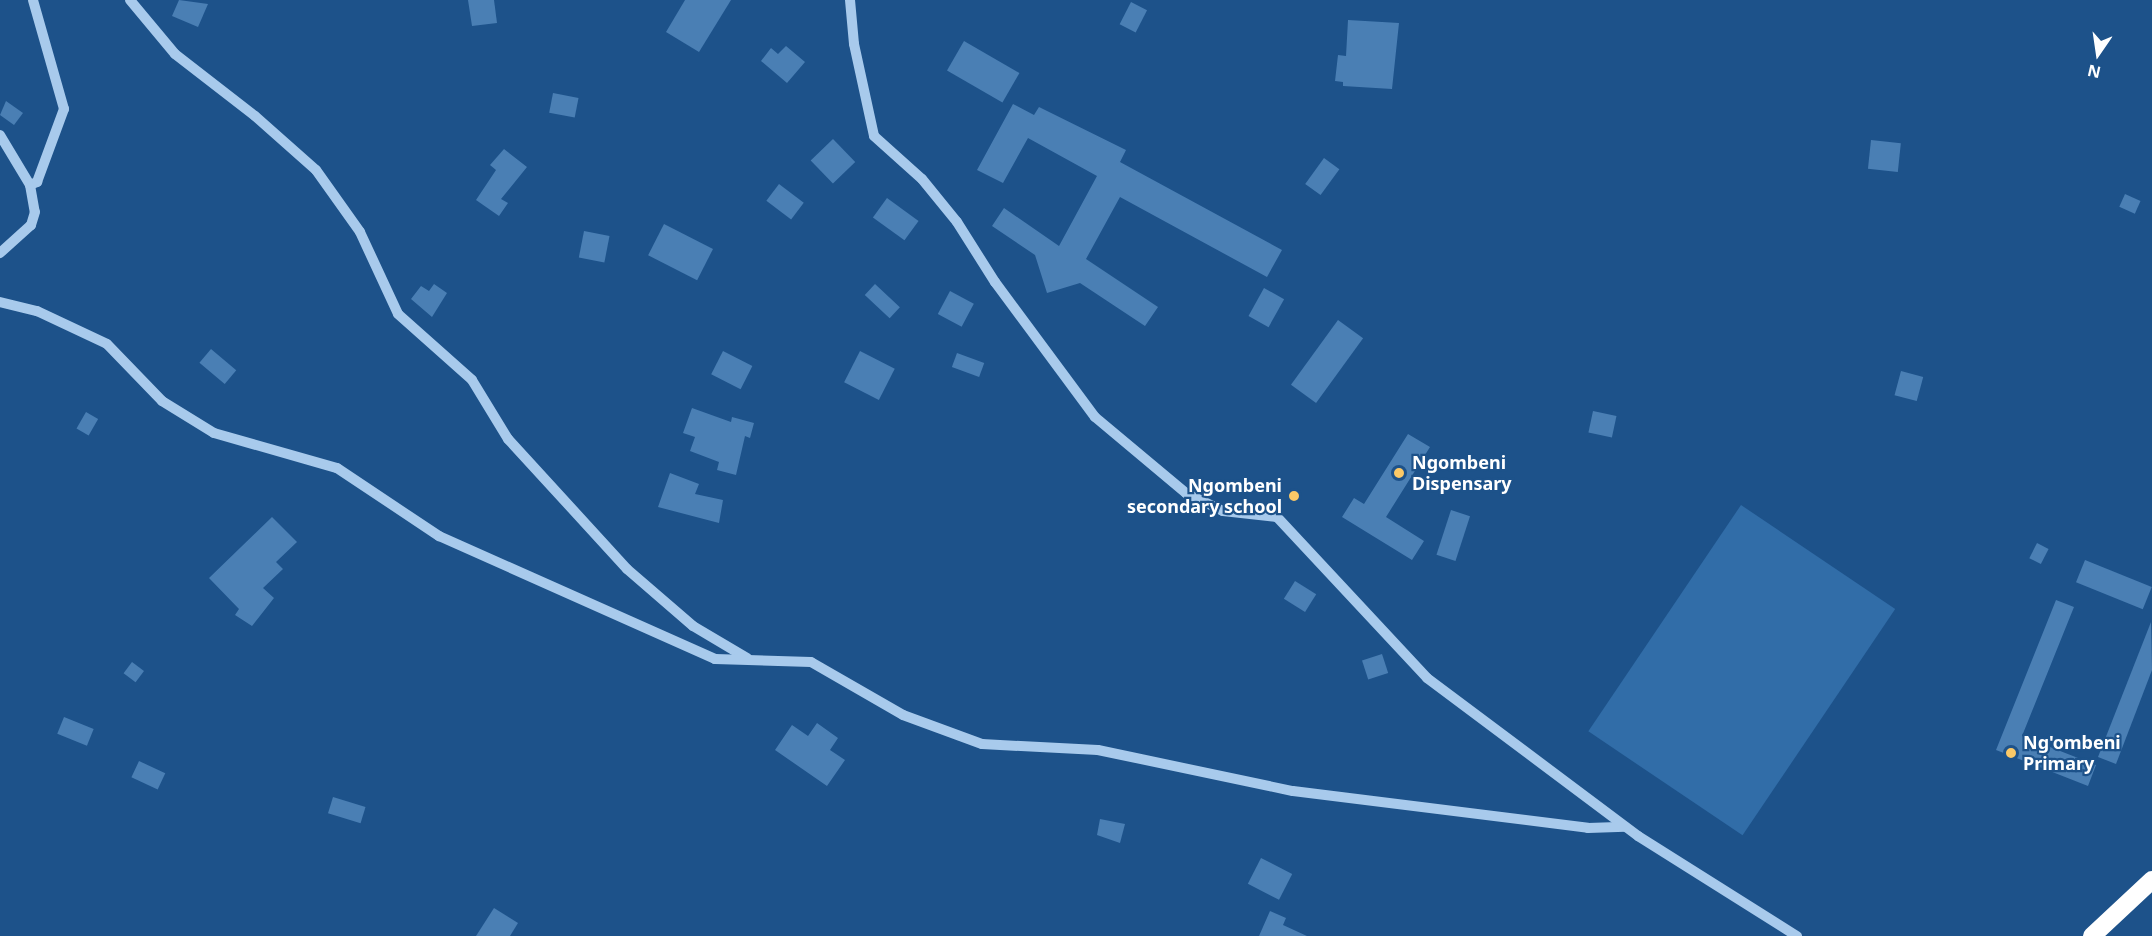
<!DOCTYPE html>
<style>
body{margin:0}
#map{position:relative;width:2152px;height:936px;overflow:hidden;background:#1d528a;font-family:"Noto Sans",sans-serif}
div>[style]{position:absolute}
.green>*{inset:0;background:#316da8;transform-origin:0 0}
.building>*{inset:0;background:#4a7fb4;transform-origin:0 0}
.minor>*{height:10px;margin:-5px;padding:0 5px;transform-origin:5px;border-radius:5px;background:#a8caec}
.highway>*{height:18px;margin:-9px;padding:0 9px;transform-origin:9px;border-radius:9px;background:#fff}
.dots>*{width:16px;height:16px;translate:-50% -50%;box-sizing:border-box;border:3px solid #1d528a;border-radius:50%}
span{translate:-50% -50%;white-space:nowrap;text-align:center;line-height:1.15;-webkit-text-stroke:4.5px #1d528a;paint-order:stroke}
.poi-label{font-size:18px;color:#fff;font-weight:700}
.left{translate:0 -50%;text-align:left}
.right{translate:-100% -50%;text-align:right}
.north{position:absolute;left:2068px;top:24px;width:60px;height:60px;-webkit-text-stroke:4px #1d528a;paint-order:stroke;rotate:193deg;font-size:16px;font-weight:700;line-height:24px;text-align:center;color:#fff}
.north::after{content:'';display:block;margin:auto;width:21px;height:27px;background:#fff;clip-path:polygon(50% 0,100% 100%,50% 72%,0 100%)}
</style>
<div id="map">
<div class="green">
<i style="left:1741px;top:505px;width:186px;height:273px;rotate:34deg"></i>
</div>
<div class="building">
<i style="clip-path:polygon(179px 0,208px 4px,198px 27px,172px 16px)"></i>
<i style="clip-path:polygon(468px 0,494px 0,497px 23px,472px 26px)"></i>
<i style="clip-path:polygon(685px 0,731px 0,699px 52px,666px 32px)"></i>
<i style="left:1131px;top:2px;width:18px;height:25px;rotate:27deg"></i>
<i style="clip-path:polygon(1348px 20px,1399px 23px,1392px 89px,1343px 86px,1343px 82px,1335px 81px,1338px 55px,1346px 56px)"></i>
<i style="left:964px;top:41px;width:64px;height:34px;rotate:30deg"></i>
<i style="clip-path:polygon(786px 46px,805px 62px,787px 83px,761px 61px,771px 48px,778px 54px)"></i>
<i style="left:553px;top:93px;width:26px;height:20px;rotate:11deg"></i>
<i style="clip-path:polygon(6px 101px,23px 113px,14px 125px,0 115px)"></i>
<i style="clip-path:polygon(1013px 104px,1034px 115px,1039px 107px,1126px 150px,1120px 162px,1282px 250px,1267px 277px,1120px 197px,1086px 259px,1158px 307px,1145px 326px,1080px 283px,1047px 293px,1035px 255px,992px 226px,1004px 208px,1059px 246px,1097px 176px,1028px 138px,1003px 183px,977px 170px)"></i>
<i style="left:833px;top:139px;width:32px;height:31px;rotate:46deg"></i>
<i style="left:1871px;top:140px;width:30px;height:29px;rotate:6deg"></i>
<i style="clip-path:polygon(504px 149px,527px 167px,501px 199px,508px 203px,499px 216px,476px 200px,496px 170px,490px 165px)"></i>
<i style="left:1324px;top:158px;width:19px;height:32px;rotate:36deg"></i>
<i style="left:779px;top:184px;width:31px;height:21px;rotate:37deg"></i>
<i style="left:2125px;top:194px;width:17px;height:14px;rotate:24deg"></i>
<i style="left:887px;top:198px;width:39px;height:24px;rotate:36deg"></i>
<i style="left:664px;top:224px;width:55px;height:35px;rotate:27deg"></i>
<i style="left:584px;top:231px;width:26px;height:27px;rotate:11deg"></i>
<i style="clip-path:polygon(434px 284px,447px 293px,432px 317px,411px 299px,421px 286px,429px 291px)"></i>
<i style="left:875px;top:284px;width:34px;height:15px;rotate:43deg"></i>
<i style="left:1264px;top:288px;width:23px;height:32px;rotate:29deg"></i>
<i style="left:950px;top:291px;width:27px;height:26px;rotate:28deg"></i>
<i style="left:1338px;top:320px;width:31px;height:80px;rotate:36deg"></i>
<i style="left:211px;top:349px;width:33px;height:18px;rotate:40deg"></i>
<i style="left:723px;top:351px;width:33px;height:26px;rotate:27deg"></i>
<i style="left:860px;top:351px;width:39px;height:35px;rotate:27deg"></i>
<i style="left:957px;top:353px;width:29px;height:15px;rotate:20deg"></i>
<i style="left:1901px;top:371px;width:23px;height:25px;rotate:15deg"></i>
<i style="clip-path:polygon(692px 408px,731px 422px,732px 417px,754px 423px,750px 438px,745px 436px,736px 475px,717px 470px,719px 462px,690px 451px,695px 437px,683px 433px)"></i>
<i style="left:1593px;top:411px;width:24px;height:22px;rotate:12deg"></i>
<i style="left:86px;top:412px;width:14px;height:19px;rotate:30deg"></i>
<i style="clip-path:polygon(1408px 434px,1430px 447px,1386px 517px,1424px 541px,1412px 560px,1342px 517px,1354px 498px,1364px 504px)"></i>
<i style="clip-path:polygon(670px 473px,699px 484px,695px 494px,723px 500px,719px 523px,658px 507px)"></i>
<i style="left:1451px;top:510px;width:20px;height:47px;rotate:18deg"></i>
<i style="clip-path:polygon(272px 517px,297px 542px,276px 562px,283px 569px,263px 588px,274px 598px,252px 626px,235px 615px,239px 609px,209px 578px)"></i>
<i style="left:2037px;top:543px;width:13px;height:17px;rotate:27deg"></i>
<i style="left:2085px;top:560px;width:72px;height:24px;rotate:22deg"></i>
<i style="left:1295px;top:581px;width:25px;height:21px;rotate:32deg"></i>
<i style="clip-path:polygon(2056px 600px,2074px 607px,2022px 736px,2096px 765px,2088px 786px,1996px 750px)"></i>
<i style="clip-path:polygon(2151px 622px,2152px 670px,2116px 764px,2098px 757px)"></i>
<i style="left:1382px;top:654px;width:20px;height:21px;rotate:72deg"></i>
<i style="left:132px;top:662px;width:15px;height:14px;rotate:37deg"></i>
<i style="left:64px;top:717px;width:32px;height:18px;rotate:22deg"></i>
<i style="clip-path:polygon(817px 723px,838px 738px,830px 750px,845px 760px,827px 786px,775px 750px,792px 725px,808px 736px)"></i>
<i style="left:139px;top:761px;width:29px;height:18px;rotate:25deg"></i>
<i style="left:333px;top:797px;width:34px;height:17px;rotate:17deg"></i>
<i style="clip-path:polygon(1100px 819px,1125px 824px,1120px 843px,1097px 835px)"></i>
<i style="left:1261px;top:858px;width:35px;height:29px;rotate:27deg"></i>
<i style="clip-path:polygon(494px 908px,518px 923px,510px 936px,476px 936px)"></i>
<i style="clip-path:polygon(1270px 911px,1286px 918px,1283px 925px,1307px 936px,1259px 936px)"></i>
</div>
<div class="minor">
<i style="left:130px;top:0;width:70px;rotate:50.2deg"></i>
<i style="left:175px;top:54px;width:101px;rotate:37.8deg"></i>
<i style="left:255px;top:116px;width:81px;rotate:41.5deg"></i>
<i style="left:316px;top:170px;width:76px;rotate:54.6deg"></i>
<i style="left:360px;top:232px;width:90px;rotate:65.1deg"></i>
<i style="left:398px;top:314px;width:99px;rotate:41.7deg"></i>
<i style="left:472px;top:380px;width:69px;rotate:58.6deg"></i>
<i style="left:508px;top:439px;width:176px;rotate:47.5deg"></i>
<i style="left:627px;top:569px;width:87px;rotate:40.8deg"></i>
<i style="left:693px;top:626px;width:63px;rotate:30.7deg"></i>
<i style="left:850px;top:0;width:44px;rotate:84.8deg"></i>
<i style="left:854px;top:44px;width:94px;rotate:77.7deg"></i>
<i style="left:874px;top:136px;width:64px;rotate:41.9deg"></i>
<i style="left:922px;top:179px;width:55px;rotate:50.9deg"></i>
<i style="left:957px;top:222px;width:71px;rotate:57.7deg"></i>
<i style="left:995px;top:282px;width:168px;rotate:53.5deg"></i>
<i style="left:1095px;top:417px;width:119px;rotate:39.9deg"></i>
<i style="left:1186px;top:493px;width:41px;rotate:25.9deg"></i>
<i style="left:1223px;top:511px;width:54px;rotate:6.3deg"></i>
<i style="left:1277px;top:517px;width:220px;rotate:47deg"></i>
<i style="left:1427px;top:678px;width:264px;rotate:36.8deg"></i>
<i style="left:1638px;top:836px;width:188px;rotate:32.2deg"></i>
<i style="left:0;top:135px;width:58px;rotate:59deg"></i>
<i style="left:30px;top:185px;width:27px;rotate:80deg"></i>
<i style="left:35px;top:212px;width:14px;rotate:107deg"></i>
<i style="left:31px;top:225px;width:42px;rotate:137.9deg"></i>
<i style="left:30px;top:185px;width:8px;rotate:-23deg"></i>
<i style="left:37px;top:182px;width:78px;rotate:-69.7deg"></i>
<i style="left:64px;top:109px;width:113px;rotate:-105.9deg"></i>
<i style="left:0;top:302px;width:38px;rotate:14deg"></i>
<i style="left:37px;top:311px;width:77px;rotate:25.2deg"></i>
<i style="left:107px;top:344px;width:79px;rotate:46deg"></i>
<i style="left:162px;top:401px;width:61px;rotate:31.6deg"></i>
<i style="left:214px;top:433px;width:128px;rotate:15.9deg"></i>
<i style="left:337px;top:468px;width:123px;rotate:33.7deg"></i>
<i style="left:439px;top:536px;width:302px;rotate:24deg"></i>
<i style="left:715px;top:659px;width:96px;rotate:1.8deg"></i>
<i style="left:811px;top:662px;width:106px;rotate:29.9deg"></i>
<i style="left:903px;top:715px;width:84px;rotate:20.2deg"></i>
<i style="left:982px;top:744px;width:116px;rotate:3deg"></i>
<i style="left:1098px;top:750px;width:199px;rotate:11.9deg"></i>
<i style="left:1293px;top:791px;width:297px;rotate:7.1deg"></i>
<i style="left:1588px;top:828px;width:37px;rotate:-2deg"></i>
</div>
<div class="highway">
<i style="left:2092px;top:936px;width:82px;rotate:-43deg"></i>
</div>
<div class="dots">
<i style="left:1399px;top:473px;background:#fbc967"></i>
<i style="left:1294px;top:496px;background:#fbc967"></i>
<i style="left:2011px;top:753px;background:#fbc967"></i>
</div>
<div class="poi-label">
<span class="left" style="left:1412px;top:473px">Ngombeni<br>Dispensary</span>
<span class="right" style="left:1282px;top:496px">Ngombeni<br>secondary school</span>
<span class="left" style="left:2023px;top:753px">Ng'ombeni<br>Primary</span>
</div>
<div class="north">N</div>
</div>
